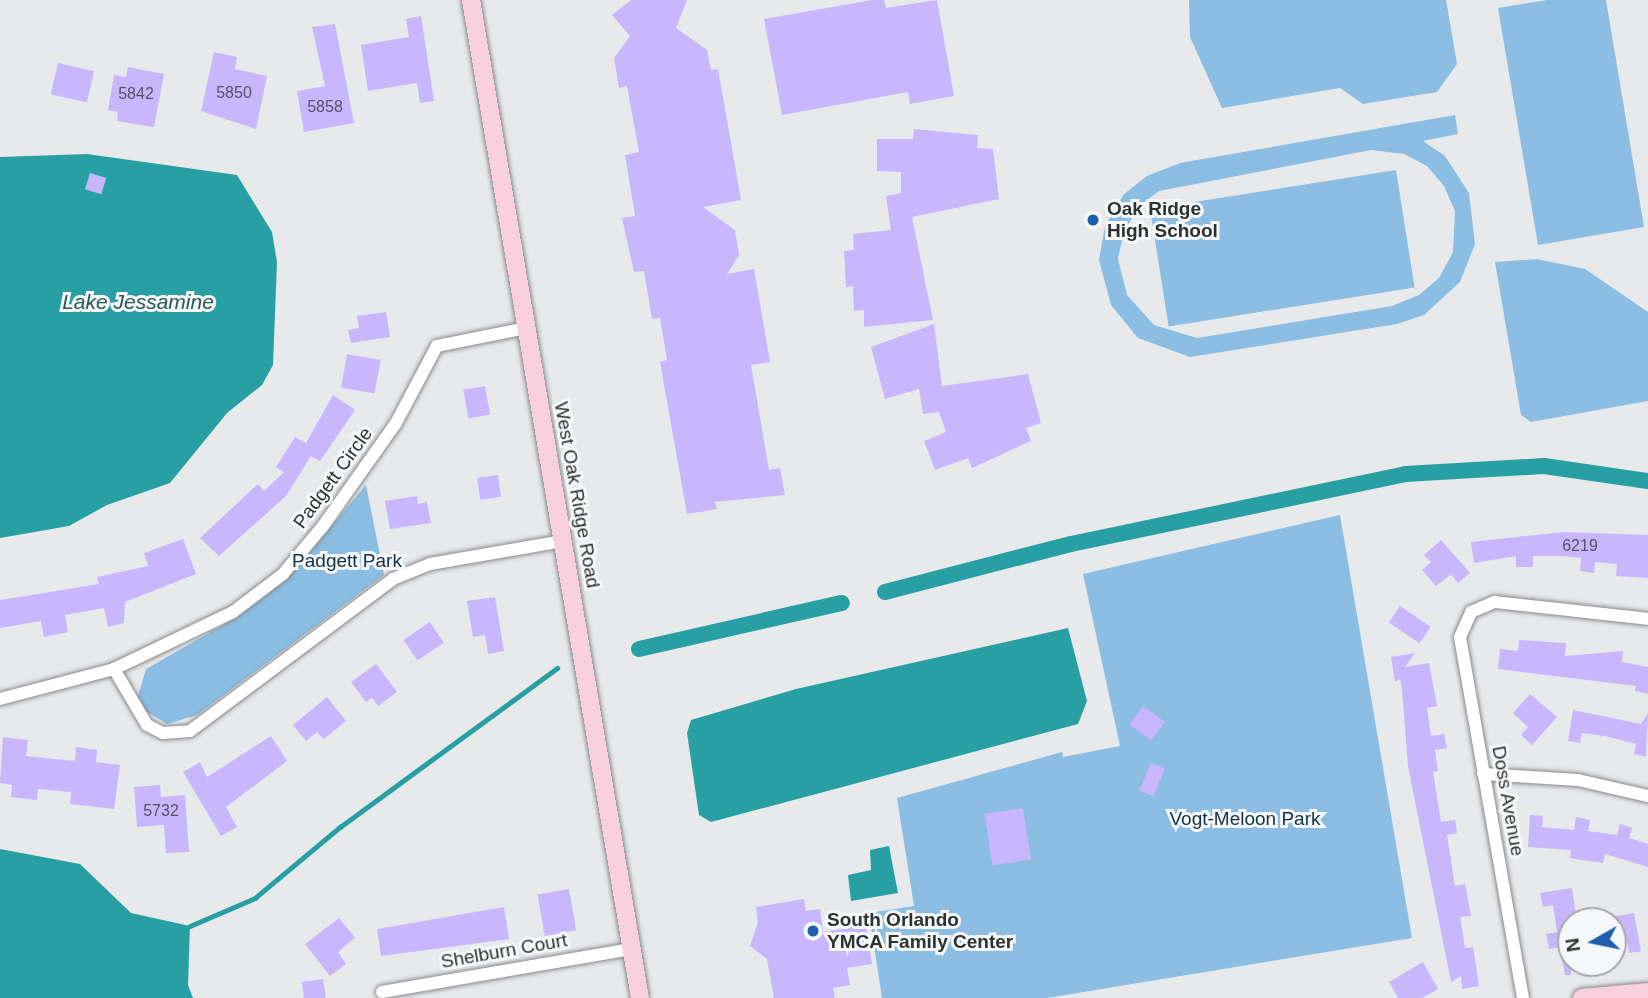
<!DOCTYPE html>
<style>
body{margin:0}
#map{position:relative;width:1648px;height:998px;overflow:hidden;background:#e8e9eb;font-family:Helvetica,sans-serif}
div>[style]{position:absolute}
.green>*{inset:0;background:#8bbee2;transform-origin:0 0}
.water>*{inset:0;background:#28a0a3}
.stream>*{height:4.5px;margin:-2.25px;padding:0 2.25px;transform-origin:2.25px;border-radius:2.25px;background:#28a0a3}
.canal>*{height:16px;margin:-8px;padding:0 8px;transform-origin:8px;border-radius:8px;background:#28a0a3}
.building>*{inset:0;background:#c9b7fe;transform-origin:0 0}
.roads{filter:drop-shadow(0 0 2px #898a8c) drop-shadow(0 0 2px #898a8c)}
.street>*{height:12px;margin:-6px;padding:0 6px;transform-origin:6px;border-radius:6px;background:#fff}
.secondary>*{height:18px;margin:-9px;padding:0 9px;transform-origin:9px;border-radius:9px;background:#f8d0de}
.dots>*{width:19px;height:19px;translate:-50% -50%;box-sizing:border-box;border:4px solid #f5f7f8;border-radius:50%}
span{translate:-50% -50%;white-space:nowrap;text-align:center;line-height:1.15;-webkit-text-stroke:6px #f5f7f8;paint-order:stroke}
.number-label{font-size:16px;color:#565264}
.number-label span{-webkit-text-stroke-width:0}
.poi-label{font-size:19px;color:#303131;font-weight:700}
.left{translate:0 -50%;text-align:left}
.street-label{font-size:19px;color:#303131}
.park-label{font-size:19px;color:#133246}
.water-label{font-size:21px;color:#285859;font-style:italic}
.north{position:absolute;left:1557px;top:907px;width:70px;height:70px;box-sizing:border-box;background:#f5f7f8;border:2px solid #a6a8a8;border-radius:50%;rotate:261deg;font-size:19px;font-weight:700;line-height:28px;text-align:center;color:#303131}
.north::after{content:'';display:block;margin:auto;width:24px;height:32px;background:#1d5eae;clip-path:polygon(50% 0,100% 100%,50% 72%,0 100%)}
</style>
<div id="map">
<div class="green">
<i style="clip-path:polygon(1189px 0,1446px 0,1457px 64px,1437px 92px,1363px 104px,1340px 88px,1222px 108px,1190px 37px)"></i>
<i style="clip-path:polygon(1547px 0,1606px 0,1644px 227px,1538px 245px,1498px 8px)"></i>
<i style="clip-path:polygon(evenodd,1455px 115px,1458px 134px,1423px 141px,1445px 156px,1469px 193px,1475px 244px,1460px 282px,1424px 315px,1397px 324px,1190px 357px,1138px 338px,1111px 305px,1099px 260px,1105px 226px,1124px 194px,1147px 176px,1180px 163px,1455px 115px,1371px 150px,1404px 154px,1427px 166px,1444px 186px,1455px 211px,1453px 252px,1439px 278px,1419px 295px,1392px 306px,1197px 338px,1154px 325px,1127px 295px,1118px 259px,1124px 231px,1140px 205px,1159px 191px,1371px 150px)"></i>
<i style="left:1396px;top:170px;width:119px;height:249px;rotate:81deg"></i>
<i style="clip-path:polygon(1537px 259px,1585px 269px,1648px 312px,1648px 401px,1531px 422px,1521px 415px,1495px 262px)"></i>
<i style="clip-path:polygon(366px 485px,384px 575px,197px 715px,167px 724px,147px 712px,138px 696px,146px 669px,242px 614px,288px 577px)"></i>
<i style="clip-path:polygon(1340px 515px,1412px 938px,1047px 998px,882px 998px,869px 913px,914px 906px,897px 798px,1062px 752px,1063px 757px,1120px 746px,1083px 574px)"></i>
</div>
<div class="water">
<i style="clip-path:polygon(87px 154px,237px 175px,272px 232px,277px 262px,273px 365px,262px 385px,227px 413px,170px 483px,107px 505px,69px 526px,0 538px,0 157px)"></i>
<i style="clip-path:polygon(1068px 628px,1087px 701px,1078px 724px,711px 822px,699px 815px,687px 733px,691px 720px,796px 689px)"></i>
<i style="clip-path:polygon(889px 846px,898px 893px,851px 901px,848px 875px,871px 870px,870px 850px)"></i>
<i style="clip-path:polygon(0 849px,80px 864px,131px 913px,190px 926px,188px 985px,193px 998px,0 998px)"></i>
</div>
<div class="stream">
<i style="left:190px;top:926px;width:71px;rotate:-23.3deg"></i>
<i style="left:255px;top:898px;width:111px;rotate:-39.9deg"></i>
<i style="left:340px;top:827px;width:269px;rotate:-36.2deg"></i>
</div>
<div class="canal">
<i style="left:885px;top:592px;width:192px;rotate:-14.5deg"></i>
<i style="left:1071px;top:544px;width:341px;rotate:-11.8deg"></i>
<i style="left:1405px;top:474px;width:139px;rotate:-3.3deg"></i>
<i style="left:1544px;top:466px;width:105px;rotate:8.2deg"></i>
<i style="left:639px;top:649px;width:208px;rotate:-12.8deg"></i>
</div>
<div class="building">
<i style="clip-path:polygon(631px 0,687px 0,676px 28px,707px 50px,711px 70px,718px 69px,741px 200px,703px 207px,735px 230px,739px 255px,727px 274px,754px 269px,770px 362px,751px 365px,769px 470px,780px 468px,785px 495px,715px 502px,717px 509px,687px 514px,660px 362px,667px 360px,660px 318px,652px 319px,644px 271px,634px 272px,622px 218px,635px 216px,625px 155px,639px 152px,627px 86px,619px 88px,614px 58px,630px 36px,612px 15px)"></i>
<i style="clip-path:polygon(872px 0,884px 0,886px 8px,937px 0,954px 96px,910px 104px,908px 92px,782px 115px,764px 19px)"></i>
<i style="clip-path:polygon(421px 16px,434px 101px,420px 103px,417px 83px,368px 91px,361px 45px,409px 37px,406px 19px)"></i>
<i style="clip-path:polygon(335px 24px,354px 123px,304px 132px,297px 91px,325px 86px,312px 27px)"></i>
<i style="clip-path:polygon(214px 52px,237px 57px,235px 69px,267px 76px,256px 129px,201px 111px)"></i>
<i style="left:58px;top:63px;width:37px;height:32px;rotate:13deg"></i>
<i style="clip-path:polygon(128px 67px,164px 74px,154px 127px,117px 121px,118px 112px,108px 110px,114px 75px,126px 77px)"></i>
<i style="clip-path:polygon(914px 129px,978px 135px,977px 148px,993px 149px,999px 199px,912px 217px,933px 320px,864px 327px,864px 310px,854px 311px,853px 286px,846px 287px,844px 251px,854px 250px,853px 234px,891px 230px,886px 196px,901px 193px,901px 172px,877px 171px,877px 139px,913px 139px)"></i>
<i style="left:90px;top:173px;width:17px;height:17px;rotate:17deg"></i>
<i style="clip-path:polygon(386px 312px,390px 337px,351px 343px,348px 330px,359px 328px,357px 316px)"></i>
<i style="clip-path:polygon(934px 324px,942px 386px,1028px 374px,1041px 423px,1026px 428px,1031px 441px,972px 468px,968px 458px,935px 470px,924px 441px,946px 432px,939px 412px,923px 414px,919px 389px,885px 399px,871px 347px)"></i>
<i style="left:347px;top:354px;width:34px;height:34px;rotate:10deg"></i>
<i style="left:485px;top:386px;width:29px;height:22px;rotate:80deg"></i>
<i style="clip-path:polygon(333px 395px,355px 410px,320px 461px,311px 456px,286px 496px,219px 556px,200px 538px,258px 484px,264px 491px,284px 472px,276px 467px,295px 437px,306px 443px)"></i>
<i style="left:498px;top:475px;width:22px;height:21px;rotate:82deg"></i>
<i style="clip-path:polygon(417px 496px,418px 504px,427px 502px,431px 523px,390px 529px,385px 501px)"></i>
<i style="clip-path:polygon(1564px 532px,1648px 535px,1648px 578px,1616px 576px,1617px 564px,1595px 562px,1594px 573px,1580px 571px,1581px 558px,1562px 556px,1533px 556px,1533px 567px,1516px 567px,1516px 556px,1474px 563px,1471px 542px)"></i>
<i style="clip-path:polygon(183px 539px,196px 574px,125px 602px,124px 623px,108px 627px,104px 608px,65px 615px,68px 632px,44px 637px,41px 621px,0 628px,0 600px,99px 584px,97px 577px,148px 566px,144px 553px)"></i>
<i style="clip-path:polygon(1441px 540px,1470px 573px,1458px 583px,1451px 574px,1436px 586px,1422px 570px,1431px 562px,1424px 555px)"></i>
<i style="clip-path:polygon(495px 597px,504px 651px,488px 654px,485px 635px,473px 637px,467px 601px)"></i>
<i style="left:1400px;top:606px;width:37px;height:20px;rotate:34deg"></i>
<i style="left:430px;top:622px;width:25px;height:32px;rotate:56deg"></i>
<i style="clip-path:polygon(1519px 640px,1566px 643px,1565px 656px,1623px 651px,1622px 662px,1648px 667px,1648px 694px,1635px 691px,1636px 686px,1498px 669px,1500px 649px,1518px 651px)"></i>
<i style="clip-path:polygon(1415px 653px,1405px 667px,1429px 663px,1437px 706px,1427px 708px,1431px 736px,1444px 734px,1447px 748px,1435px 750px,1438px 771px,1433px 772px,1441px 822px,1455px 820px,1457px 833px,1447px 835px,1455px 886px,1465px 884px,1471px 916px,1460px 917px,1465px 948px,1473px 947px,1479px 986px,1462px 989px,1461px 976px,1451px 982px,1408px 766px,1402px 689px,1400px 679px,1395px 682px,1391px 657px)"></i>
<i style="clip-path:polygon(376px 664px,397px 692px,378px 706px,372px 698px,366px 702px,351px 682px)"></i>
<i style="clip-path:polygon(1530px 694px,1557px 717px,1532px 745px,1521px 735px,1528px 727px,1513px 713px)"></i>
<i style="clip-path:polygon(327px 697px,346px 721px,324px 739px,317px 732px,306px 741px,293px 725px)"></i>
<i style="left:1143px;top:706px;width:27px;height:23px;rotate:36deg"></i>
<i style="clip-path:polygon(1573px 710px,1641px 724px,1648px 713px,1646px 757px,1634px 754px,1636px 744px,1605px 736px,1582px 733px,1580px 743px,1568px 741px)"></i>
<i style="clip-path:polygon(271px 736px,287px 761px,226px 807px,237px 827px,221px 836px,183px 772px,200px 762px,207px 777px)"></i>
<i style="clip-path:polygon(3px 737px,28px 740px,26px 756px,75px 761px,76px 747px,97px 750px,96px 762px,120px 765px,114px 809px,70px 804px,71px 792px,38px 789px,37px 800px,11px 797px,12px 785px,0 783px)"></i>
<i style="left:1151px;top:763px;width:15px;height:30px;rotate:23deg"></i>
<i style="clip-path:polygon(160px 785px,161px 797px,185px 795px,189px 852px,166px 853px,164px 825px,137px 827px,134px 787px)"></i>
<i style="left:1023px;top:808px;width:52px;height:39px;rotate:81deg"></i>
<i style="clip-path:polygon(1530px 815px,1543px 816px,1542px 827px,1574px 830px,1576px 817px,1590px 820px,1588px 831px,1617px 835px,1620px 824px,1632px 828px,1629px 838px,1648px 844px,1648px 867px,1605px 854px,1603px 863px,1570px 858px,1571px 850px,1528px 847px)"></i>
<i style="clip-path:polygon(1572px 888px,1577px 921px,1571px 921px,1571px 975px,1565px 975px,1560px 947px,1549px 949px,1546px 934px,1557px 932px,1553px 905px,1543px 907px,1540px 893px)"></i>
<i style="left:569px;top:889px;width:42px;height:32px;rotate:80deg"></i>
<i style="clip-path:polygon(804px 899px,806px 911px,820px 909px,823px 932px,866px 925px,872px 964px,847px 968px,850px 985px,833px 988px,835px 998px,774px 998px,767px 959px,750px 946px,758px 922px,756px 907px)"></i>
<i style="clip-path:polygon(504px 907px,509px 939px,381px 956px,377px 929px)"></i>
<i style="clip-path:polygon(1634px 913px,1641px 951px,1629px 953px,1627px 941px,1613px 943px,1611px 917px)"></i>
<i style="clip-path:polygon(339px 918px,355px 938px,338px 952px,346px 964px,330px 976px,305px 944px)"></i>
<i style="clip-path:polygon(1423px 962px,1438px 989px,1422px 998px,1398px 998px,1389px 982px)"></i>
<i style="clip-path:polygon(323px 979px,326px 998px,304px 998px,302px 982px)"></i>
</div>
<div class="roads">
<div class="street">
<i style="left:114px;top:669px;width:65px;rotate:59.5deg"></i>
<i style="left:147px;top:725px;width:18px;rotate:27deg"></i>
<i style="left:163px;top:733px;width:27px;rotate:-4deg"></i>
<i style="left:190px;top:731px;width:254px;rotate:-36.8deg"></i>
<i style="left:393px;top:579px;width:40px;rotate:-22deg"></i>
<i style="left:430px;top:564px;width:135px;rotate:-9.8deg"></i>
<i style="left:0;top:699px;width:118px;rotate:-14.7deg"></i>
<i style="left:114px;top:669px;width:132px;rotate:-25.6deg"></i>
<i style="left:233px;top:612px;width:63px;rotate:-37.2deg"></i>
<i style="left:283px;top:574px;width:62px;rotate:-50.2deg"></i>
<i style="left:323px;top:526px;width:126px;rotate:-54.7deg"></i>
<i style="left:396px;top:423px;width:87px;rotate:-62deg"></i>
<i style="left:437px;top:346px;width:91px;rotate:-11.4deg"></i>
<i style="left:1483px;top:774px;width:95px;rotate:3.6deg"></i>
<i style="left:1578px;top:780px;width:72px;rotate:12.9deg"></i>
<i style="left:382px;top:992px;width:254px;rotate:-9.8deg"></i>
<i style="left:1523px;top:998px;width:366px;rotate:-99.9deg"></i>
<i style="left:1460px;top:637px;width:27px;rotate:-66deg"></i>
<i style="left:1471px;top:612px;width:26px;rotate:-23deg"></i>
<i style="left:1495px;top:602px;width:154px;rotate:6.3deg"></i>
</div>
<div class="secondary">
<i style="left:471px;top:0;width:1012px;rotate:80.39deg"></i>
<i style="left:1582px;top:998px;width:66px;rotate:-5.2deg"></i>
</div>
</div>
<div class="dots">
<i style="left:1093px;top:220px;background:#1d5eae"></i>
<i style="left:813px;top:931px;background:#1d5eae"></i>
</div>
<div class="number-label">
<span style="left:234px;top:93px">5850</span>
<span style="left:136px;top:94px">5842</span>
<span style="left:325px;top:107px">5858</span>
<span style="left:1580px;top:546px">6219</span>
<span style="left:161px;top:811px">5732</span>
</div>
<div class="poi-label">
<span class="left" style="left:1107px;top:220px">Oak Ridge<br>High School</span>
<span class="left" style="left:827px;top:931px">South Orlando<br>YMCA Family Center</span>
</div>
<div class="street-label">
<span style="left:333px;top:478px;rotate:-54deg">Padgett Circle</span>
<span style="left:577px;top:495px;rotate:80deg">West Oak Ridge Road</span>
<span style="left:1508px;top:801px;rotate:80deg">Doss Avenue</span>
<span style="left:504px;top:951px;rotate:-10deg">Shelburn Court</span>
</div>
<div class="park-label">
<span style="left:347px;top:561px">Padgett Park</span>
<span style="left:1245px;top:819px">Vogt-Meloon Park</span>
</div>
<div class="water-label">
<span style="left:138px;top:302px">Lake Jessamine</span>
</div>
<div class="north">N</div>
</div>
